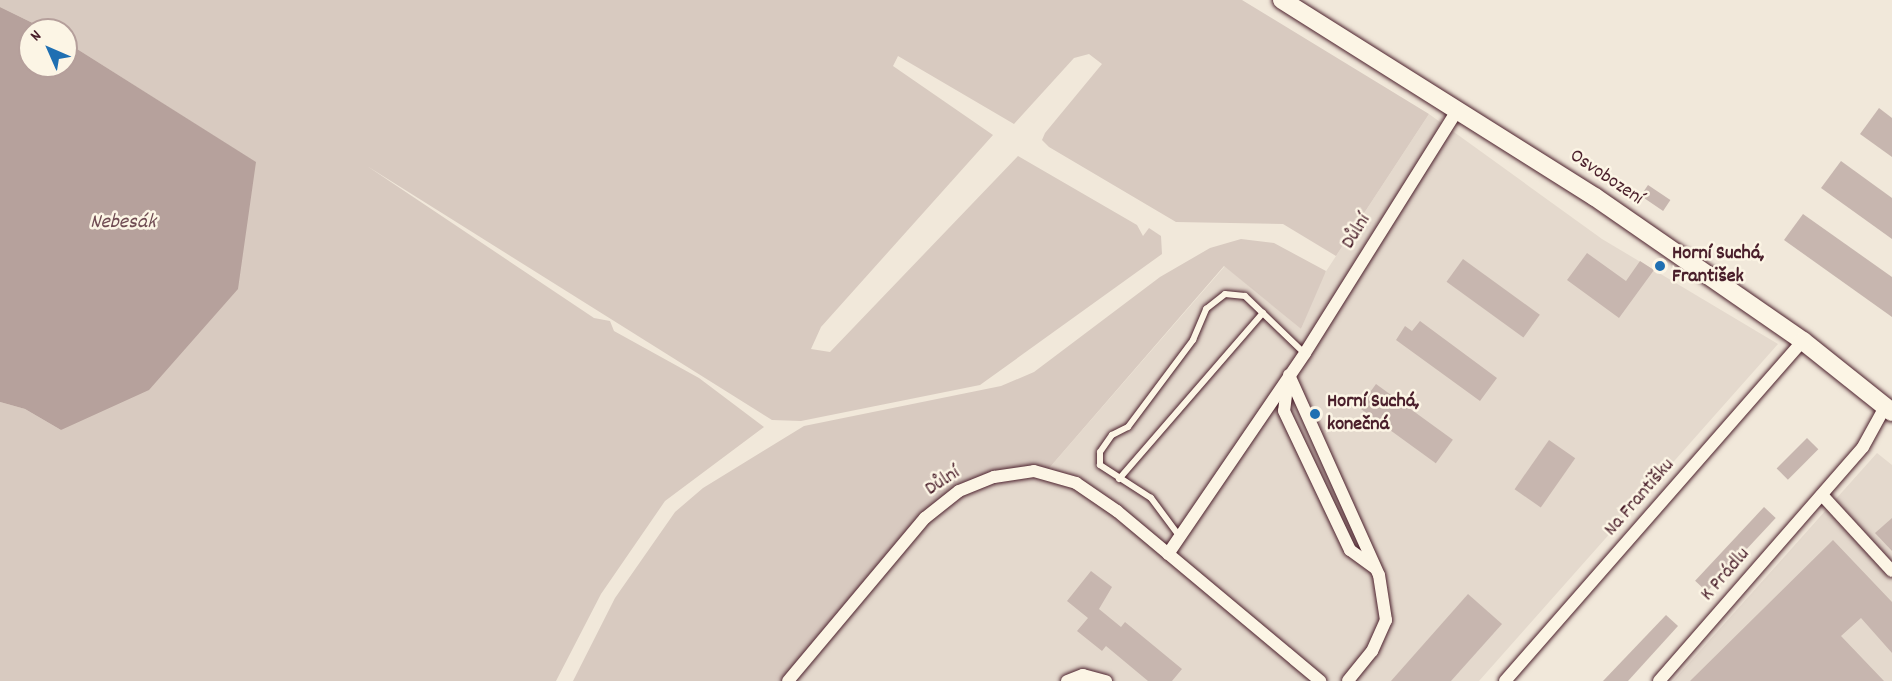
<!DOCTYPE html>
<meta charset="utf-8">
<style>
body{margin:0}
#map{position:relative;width:1892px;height:681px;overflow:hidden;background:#f1e8da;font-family:Dekko,sans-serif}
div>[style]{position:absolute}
.built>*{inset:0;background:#e4d9cd}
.green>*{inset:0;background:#d8cac0}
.water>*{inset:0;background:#b6a19c}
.building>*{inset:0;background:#c7b6af;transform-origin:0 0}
.roads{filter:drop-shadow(0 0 2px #4a1f2b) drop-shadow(0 0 2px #4a1f2b)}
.service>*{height:6px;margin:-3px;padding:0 3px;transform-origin:3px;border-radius:3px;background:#fcf5e5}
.minor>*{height:12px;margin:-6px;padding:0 6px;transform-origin:6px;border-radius:6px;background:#fcf5e5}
.secondary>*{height:18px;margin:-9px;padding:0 9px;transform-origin:9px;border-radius:9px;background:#fcf5e5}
.dots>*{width:16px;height:16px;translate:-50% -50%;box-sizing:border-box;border:3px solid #fcf5e5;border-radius:50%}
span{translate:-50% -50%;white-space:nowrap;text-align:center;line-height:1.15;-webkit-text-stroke:5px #fcf5e5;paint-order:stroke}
.street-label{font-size:20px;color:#4a1f2b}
.poi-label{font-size:20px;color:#4a1f2b;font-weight:700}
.left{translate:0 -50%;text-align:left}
.water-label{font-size:21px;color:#704c53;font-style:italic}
.north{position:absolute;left:18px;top:18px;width:60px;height:60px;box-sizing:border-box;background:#fcf5e5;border:2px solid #b59f9b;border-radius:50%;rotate:315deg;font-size:16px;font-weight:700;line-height:24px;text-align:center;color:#4a1f2b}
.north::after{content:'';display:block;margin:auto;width:21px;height:27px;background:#1f6fb2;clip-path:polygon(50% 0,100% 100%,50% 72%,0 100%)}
</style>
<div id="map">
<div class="built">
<i style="clip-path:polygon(1429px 114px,1602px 239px,1778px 344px,1479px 681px,788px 681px,925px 518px,994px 477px,1044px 474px,1225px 266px,1301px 329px,1321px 279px)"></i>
<i style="clip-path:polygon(1877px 453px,1892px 465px,1892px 681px,1673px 681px)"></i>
</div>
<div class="green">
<i style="clip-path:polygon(0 0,1242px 0,1429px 114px,1336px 256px,1283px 224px,1176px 222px,1049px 147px,1042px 140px,1045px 133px,1102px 64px,1089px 54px,1074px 58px,1014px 124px,898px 56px,893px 66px,993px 135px,821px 327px,811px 349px,830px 352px,1018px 156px,1137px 225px,1143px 236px,1149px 228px,1161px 236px,1162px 254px,980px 385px,801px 421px,772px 420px,367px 166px,594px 318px,610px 321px,614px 331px,699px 378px,764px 427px,665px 501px,601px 594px,556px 681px,0 681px,0 402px,25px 409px,61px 430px,255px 162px,66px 42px,66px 30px,47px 30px,0 7px)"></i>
<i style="clip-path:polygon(1241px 239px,1274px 243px,1326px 271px,1301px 329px,1224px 266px,1044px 474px,994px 477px,925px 518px,788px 681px,573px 681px,615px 598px,675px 512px,703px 488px,804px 426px,1001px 386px,1034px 372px,1160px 277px,1210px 248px)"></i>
</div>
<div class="water">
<i style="clip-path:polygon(0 7px,47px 30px,30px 30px,30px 66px,66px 66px,66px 42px,256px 162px,238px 289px,149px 390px,61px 430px,25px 409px,0 402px)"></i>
</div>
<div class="building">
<i style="clip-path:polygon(1879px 108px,1892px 118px,1892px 157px,1860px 134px)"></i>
<i style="clip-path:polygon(1841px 161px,1892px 198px,1892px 239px,1821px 188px)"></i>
<i style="left:1648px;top:185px;width:27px;height:13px;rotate:34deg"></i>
<i style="clip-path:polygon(1803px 214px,1892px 277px,1892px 317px,1784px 240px)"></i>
<i style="clip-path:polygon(1587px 253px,1626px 281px,1640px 261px,1654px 270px,1619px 318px,1567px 280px)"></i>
<i style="left:1463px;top:259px;width:95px;height:28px;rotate:36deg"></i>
<i style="clip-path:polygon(1420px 321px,1497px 378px,1480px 401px,1396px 340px,1405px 326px,1412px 331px)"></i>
<i style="left:1376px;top:384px;width:95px;height:29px;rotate:36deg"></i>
<i style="left:1807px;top:438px;width:16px;height:43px;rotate:45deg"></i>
<i style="left:1549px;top:440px;width:32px;height:60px;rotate:35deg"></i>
<i style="left:1764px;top:507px;width:16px;height:101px;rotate:43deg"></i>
<i style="clip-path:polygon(1892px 518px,1892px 551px,1875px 533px)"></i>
<i style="clip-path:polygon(1833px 540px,1892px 602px,1892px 653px,1861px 618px,1841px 636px,1884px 681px,1690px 681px)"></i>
<i style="clip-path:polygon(1091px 571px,1112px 587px,1099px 609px,1121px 627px,1125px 622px,1182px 669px,1172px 681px,1148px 681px,1106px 646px,1102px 651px,1077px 631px,1088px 618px,1067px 601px)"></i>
<i style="clip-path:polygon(1468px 594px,1502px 624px,1451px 681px,1391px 681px)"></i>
<i style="clip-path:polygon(1666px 615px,1678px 626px,1628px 681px,1603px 681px)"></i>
</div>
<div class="roads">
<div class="service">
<i style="left:1119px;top:479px;width:220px;rotate:-49.1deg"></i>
<i style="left:1180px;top:537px;width:49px;rotate:-126.6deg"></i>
<i style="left:1151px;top:498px;width:61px;rotate:-147.1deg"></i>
<i style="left:1100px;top:465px;width:13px;rotate:-90deg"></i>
<i style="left:1100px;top:452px;width:21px;rotate:-55deg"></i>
<i style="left:1112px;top:435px;width:18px;rotate:-27deg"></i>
<i style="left:1128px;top:427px;width:109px;rotate:-53.2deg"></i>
<i style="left:1193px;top:340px;width:34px;rotate:-67deg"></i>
<i style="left:1206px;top:309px;width:24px;rotate:-38deg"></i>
<i style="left:1225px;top:294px;width:20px;rotate:6deg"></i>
<i style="left:1245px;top:296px;width:82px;rotate:44deg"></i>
</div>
<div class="minor">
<i style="left:1289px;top:375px;width:219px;rotate:65.8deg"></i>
<i style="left:1379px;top:575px;width:46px;rotate:81.2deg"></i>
<i style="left:1386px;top:620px;width:34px;rotate:114deg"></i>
<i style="left:1372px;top:651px;width:38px;rotate:129deg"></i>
<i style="left:1288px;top:379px;width:32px;rotate:97deg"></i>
<i style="left:1284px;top:411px;width:154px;rotate:64.6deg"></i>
<i style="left:1350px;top:550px;width:31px;rotate:36deg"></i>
<i style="left:1822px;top:495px;width:103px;rotate:47.4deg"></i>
<i style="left:1168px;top:554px;width:243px;rotate:-55.7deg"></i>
<i style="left:1305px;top:353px;width:288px;rotate:-57.9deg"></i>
<i style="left:788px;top:681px;width:213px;rotate:-50deg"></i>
<i style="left:925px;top:518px;width:43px;rotate:-38.5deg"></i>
<i style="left:959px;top:491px;width:38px;rotate:-22deg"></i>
<i style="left:994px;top:477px;width:40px;rotate:-8.5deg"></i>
<i style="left:1034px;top:471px;width:44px;rotate:15.9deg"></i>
<i style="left:1076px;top:483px;width:50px;rotate:34.3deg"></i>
<i style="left:1117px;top:511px;width:265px;rotate:39.9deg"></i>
<i style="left:1067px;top:681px;width:17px;rotate:-21deg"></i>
<i style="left:1083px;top:675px;width:24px;rotate:15deg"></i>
<i style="left:1505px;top:681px;width:452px;rotate:-48.8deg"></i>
<i style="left:1659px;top:681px;width:310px;rotate:-48.9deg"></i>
<i style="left:1863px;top:447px;width:46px;rotate:-61.2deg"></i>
</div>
<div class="secondary">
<i style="left:1282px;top:0;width:370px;rotate:32.2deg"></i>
<i style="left:1595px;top:197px;width:253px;rotate:34.7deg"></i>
<i style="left:1803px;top:341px;width:114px;rotate:38.6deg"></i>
</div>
</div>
<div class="dots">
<i style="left:1660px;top:266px;background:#1f6fb2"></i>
<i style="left:1315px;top:414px;background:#1f6fb2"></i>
</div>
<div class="street-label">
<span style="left:1606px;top:178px;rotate:34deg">Osvobození</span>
<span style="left:1357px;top:232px;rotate:-58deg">Důlní</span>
<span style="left:943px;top:482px;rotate:-33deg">Důlní</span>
<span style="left:1640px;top:498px;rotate:-49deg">Na Františku</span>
<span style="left:1726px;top:575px;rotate:-49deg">K Prádlu</span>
</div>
<div class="poi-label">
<span class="left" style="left:1672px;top:266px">Horní Suchá,<br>František</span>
<span class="left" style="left:1327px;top:414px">Horní Suchá,<br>konečná</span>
</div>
<div class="water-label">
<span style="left:123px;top:223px">Nebesák</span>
</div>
<div class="north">N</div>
</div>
